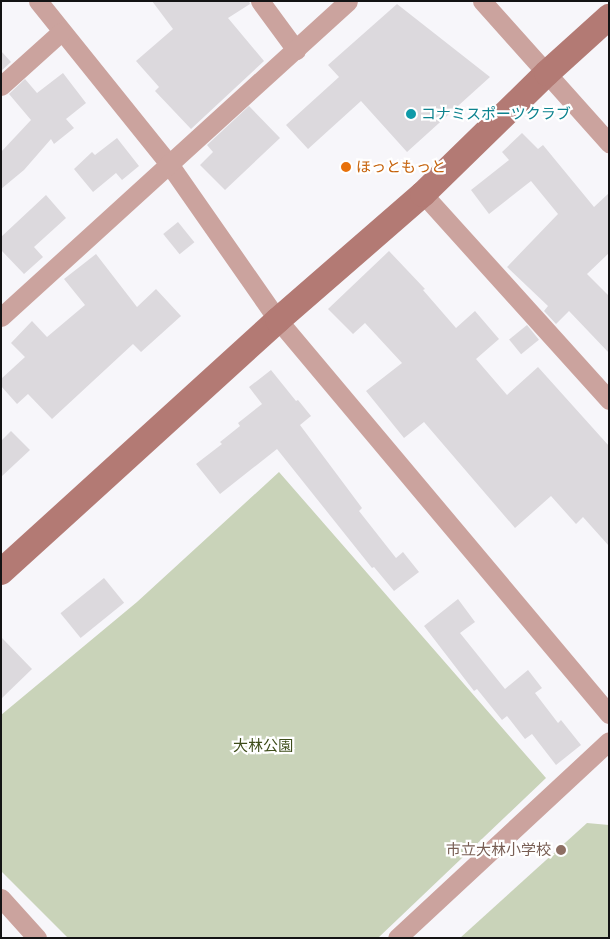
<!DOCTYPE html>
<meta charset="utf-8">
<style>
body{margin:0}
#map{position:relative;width:610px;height:939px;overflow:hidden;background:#f7f6fa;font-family:"Open Sans","Noto Sans JP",sans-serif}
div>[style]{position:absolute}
.green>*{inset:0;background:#c9d3b9}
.building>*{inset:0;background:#dcd9dd;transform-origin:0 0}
.street>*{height:19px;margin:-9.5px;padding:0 9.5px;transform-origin:9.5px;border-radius:9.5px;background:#cba39e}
.secondary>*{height:26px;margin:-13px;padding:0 13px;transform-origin:13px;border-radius:13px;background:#b37a74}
.dots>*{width:14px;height:14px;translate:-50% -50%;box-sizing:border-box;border:2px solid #fff;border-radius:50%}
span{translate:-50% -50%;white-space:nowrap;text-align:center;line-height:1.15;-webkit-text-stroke:4.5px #fff;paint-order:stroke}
.culture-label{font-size:15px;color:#0d838f}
.left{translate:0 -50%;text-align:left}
.food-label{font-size:15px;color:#c56008}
.park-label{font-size:15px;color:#3e4d1a}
.education-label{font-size:15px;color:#785e54}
.right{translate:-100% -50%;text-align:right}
.frame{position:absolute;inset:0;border:2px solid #131314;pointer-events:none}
</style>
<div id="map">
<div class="green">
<i style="clip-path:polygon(279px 472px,546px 778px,378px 938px,68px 938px,1px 871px,1px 715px,137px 602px)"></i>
<i style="clip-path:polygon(587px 823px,609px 825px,609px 938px,460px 938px)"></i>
</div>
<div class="building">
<i style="clip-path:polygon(152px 1px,249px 1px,250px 4px,228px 18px,264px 61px,191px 129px,155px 91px,159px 87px,136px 61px,173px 29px)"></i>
<i style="clip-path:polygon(397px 4px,490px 77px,407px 152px,361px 101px,308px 149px,286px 125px,339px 77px,328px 65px)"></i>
<i style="clip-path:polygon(1px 51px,11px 62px,1px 71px)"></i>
<i style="clip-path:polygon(63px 73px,86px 103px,66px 119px,74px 128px,54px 144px,51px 139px,24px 170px,1px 189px,1px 152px,31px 120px,9px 94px,25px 79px,37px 93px)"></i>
<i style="clip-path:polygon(249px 106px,280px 138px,225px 190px,200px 165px,213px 152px,207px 145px)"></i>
<i style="clip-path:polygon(522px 133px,538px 149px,543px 145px,594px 207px,609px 193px,609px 253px,587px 274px,609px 296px,609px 353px,569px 311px,556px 324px,544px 311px,548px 306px,507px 267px,558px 214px,531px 181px,489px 214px,471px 190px,509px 160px,502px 152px)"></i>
<i style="clip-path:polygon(117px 138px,139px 166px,122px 180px,116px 173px,93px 192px,74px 169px,92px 152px,95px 155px)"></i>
<i style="clip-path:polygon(46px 195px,66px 218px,34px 247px,43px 257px,24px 274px,1px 250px,1px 237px)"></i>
<i style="left:178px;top:222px;width:26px;height:19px;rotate:51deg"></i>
<i style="clip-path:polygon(389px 251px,425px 289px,423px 290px,456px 328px,475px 311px,499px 339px,476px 359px,507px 395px,538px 367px,609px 446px,609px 546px,583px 517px,576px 524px,551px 496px,515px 528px,424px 422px,404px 438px,366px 391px,402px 363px,365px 323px,353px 334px,328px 309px)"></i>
<i style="clip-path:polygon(96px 254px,137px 307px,156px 289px,181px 316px,141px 352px,133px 344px,52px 419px,28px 394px,17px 404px,1px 386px,1px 379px,25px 357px,11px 343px,32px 321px,47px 337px,85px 305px,64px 279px)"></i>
<i style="left:527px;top:325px;width:19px;height:23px;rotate:51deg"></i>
<i style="clip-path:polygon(271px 370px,296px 401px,298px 400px,311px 416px,300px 425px,362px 508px,359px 511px,396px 558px,403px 552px,419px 572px,394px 591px,374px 567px,372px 568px,277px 449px,220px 494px,196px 464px,222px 444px,220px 442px,240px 426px,238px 423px,262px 404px,249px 387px)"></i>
<i style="clip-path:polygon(11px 431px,30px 450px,1px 477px,1px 441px)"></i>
<i style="left:104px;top:578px;width:32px;height:56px;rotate:51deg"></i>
<i style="clip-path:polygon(458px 599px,475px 622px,460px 633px,505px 689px,528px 670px,542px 688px,535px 693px,558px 723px,561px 720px,581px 745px,556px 765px,532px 734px,525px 739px,507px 716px,502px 720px,477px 689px,474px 691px,424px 626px)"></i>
<i style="clip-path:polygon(1px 637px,32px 669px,1px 699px)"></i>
</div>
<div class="street">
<i style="left:38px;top:1px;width:209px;rotate:51.2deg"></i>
<i style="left:169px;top:164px;width:190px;rotate:55.1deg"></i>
<i style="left:278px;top:320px;width:515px;rotate:49.97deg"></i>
<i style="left:260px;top:1px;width:61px;rotate:53.7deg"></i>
<i style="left:482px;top:1px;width:191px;rotate:48.2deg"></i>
<i style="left:1px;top:86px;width:81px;rotate:-42deg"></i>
<i style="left:423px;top:194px;width:278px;rotate:47.9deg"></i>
<i style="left:1px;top:317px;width:469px;rotate:-42.3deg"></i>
<i style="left:1px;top:898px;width:54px;rotate:48deg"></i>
<i style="left:397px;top:938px;width:289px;rotate:-42.9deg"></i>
</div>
<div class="secondary">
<i style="left:1px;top:572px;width:374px;rotate:-42.3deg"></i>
<i style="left:278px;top:320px;width:192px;rotate:-41deg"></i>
<i style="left:423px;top:194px;width:173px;rotate:-44.3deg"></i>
<i style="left:547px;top:73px;width:84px;rotate:-42.1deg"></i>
</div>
<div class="dots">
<i style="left:411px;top:114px;background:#0f9aa8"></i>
<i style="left:346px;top:167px;background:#e8710a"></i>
<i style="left:561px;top:850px;background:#8d6e63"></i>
</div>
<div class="culture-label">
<span class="left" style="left:421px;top:114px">コナミスポーツクラブ</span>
</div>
<div class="food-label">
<span class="left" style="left:356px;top:167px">ほっともっと</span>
</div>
<div class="park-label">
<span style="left:263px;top:746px">大林公園</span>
</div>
<div class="education-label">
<span class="right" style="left:551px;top:850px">市立大林小学校</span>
</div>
<div class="frame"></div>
</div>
